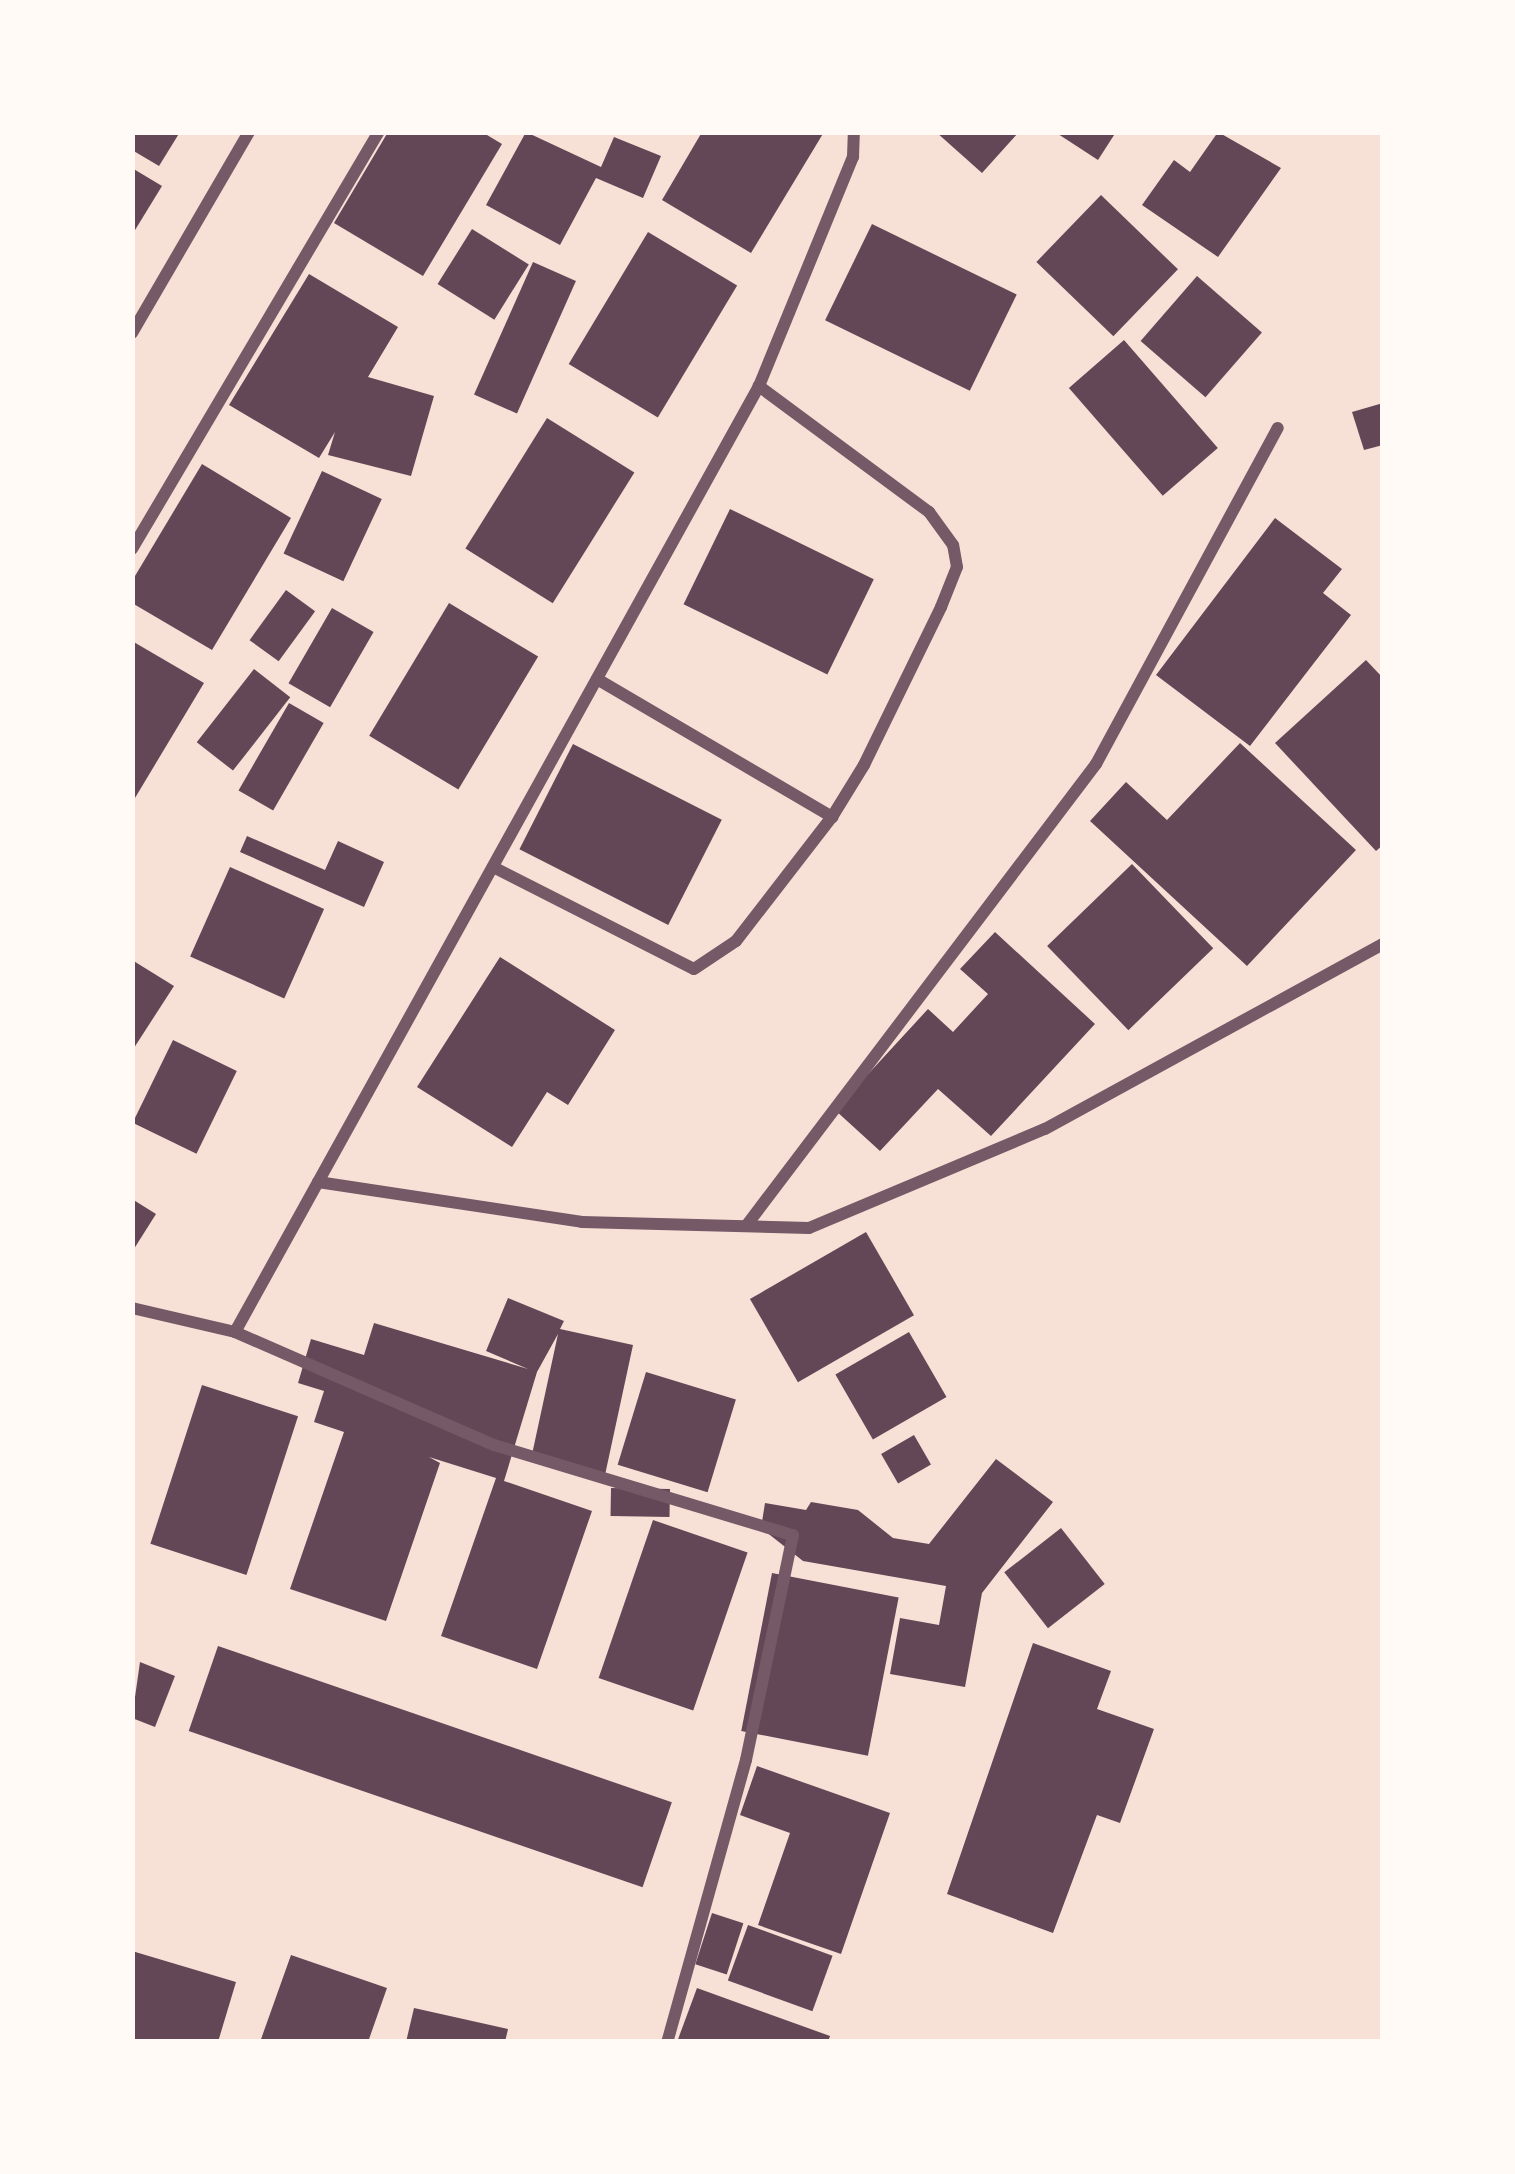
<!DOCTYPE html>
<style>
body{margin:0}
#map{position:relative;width:1515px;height:2174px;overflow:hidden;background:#f7e1d7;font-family:Manrope,sans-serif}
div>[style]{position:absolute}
.building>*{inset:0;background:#644757;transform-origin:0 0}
.minor>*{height:12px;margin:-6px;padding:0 6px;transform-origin:6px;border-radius:6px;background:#755966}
span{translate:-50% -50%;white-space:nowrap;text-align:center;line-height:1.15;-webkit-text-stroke:10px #fffaf5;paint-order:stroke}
.frame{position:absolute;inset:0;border:135px solid #fffaf5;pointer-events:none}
</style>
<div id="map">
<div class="building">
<i style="clip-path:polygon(132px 132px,180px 132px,159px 166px,132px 150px)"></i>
<i style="clip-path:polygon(388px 132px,482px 132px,502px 144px,423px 276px,334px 223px)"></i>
<i style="clip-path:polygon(526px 132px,601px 167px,614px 137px,661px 156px,643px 198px,596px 178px,560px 245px,486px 205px)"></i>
<i style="clip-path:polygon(702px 132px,824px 132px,751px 253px,662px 200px)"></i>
<i style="clip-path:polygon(936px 132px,1019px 132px,982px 173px)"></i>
<i style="clip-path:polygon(1055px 132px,1116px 132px,1098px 160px)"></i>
<i style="clip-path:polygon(1218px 132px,1281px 168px,1218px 257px,1142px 205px,1174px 160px,1190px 172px)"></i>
<i style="clip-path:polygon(132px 168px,162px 186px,132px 235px)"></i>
<i style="left:1101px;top:195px;width:107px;height:93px;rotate:44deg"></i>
<i style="left:872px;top:224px;width:161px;height:107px;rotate:26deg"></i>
<i style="left:472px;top:229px;width:67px;height:65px;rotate:32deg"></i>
<i style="left:648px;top:232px;width:104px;height:154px;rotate:31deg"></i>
<i style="left:533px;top:262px;width:47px;height:145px;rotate:24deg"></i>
<i style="clip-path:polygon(309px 274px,398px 327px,368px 377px,434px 396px,411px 476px,328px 455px,335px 432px,319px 458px,229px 405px)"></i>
<i style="left:1197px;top:276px;width:86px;height:86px;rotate:41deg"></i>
<i style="left:1124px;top:340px;width:143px;height:73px;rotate:49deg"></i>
<i style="clip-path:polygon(1383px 403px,1383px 445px,1364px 450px,1352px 412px)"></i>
<i style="left:547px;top:418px;width:103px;height:154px;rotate:32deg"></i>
<i style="clip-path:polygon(202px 464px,291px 518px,212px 650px,132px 603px,132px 581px)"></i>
<i style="left:322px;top:471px;width:66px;height:91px;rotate:25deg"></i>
<i style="left:730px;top:509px;width:160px;height:106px;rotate:26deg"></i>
<i style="clip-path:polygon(1275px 518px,1342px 569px,1323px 593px,1351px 615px,1250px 746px,1156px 675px)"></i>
<i style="left:286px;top:590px;width:36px;height:62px;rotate:36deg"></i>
<i style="left:449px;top:603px;width:104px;height:155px;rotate:31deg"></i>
<i style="left:332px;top:608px;width:48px;height:87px;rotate:30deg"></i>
<i style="clip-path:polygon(132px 641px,204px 683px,132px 803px)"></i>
<i style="clip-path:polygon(1366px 660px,1383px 678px,1383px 845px,1376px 851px,1275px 743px)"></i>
<i style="left:254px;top:669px;width:46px;height:93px;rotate:38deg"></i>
<i style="left:289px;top:703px;width:40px;height:101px;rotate:30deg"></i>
<i style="clip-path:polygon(1240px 743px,1356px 850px,1247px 966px,1090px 821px,1126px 782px,1167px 820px)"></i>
<i style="left:573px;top:744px;width:167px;height:118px;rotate:27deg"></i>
<i style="clip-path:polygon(247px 836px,325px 870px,338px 841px,384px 862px,364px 907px,240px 852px)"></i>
<i style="left:1132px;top:864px;width:117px;height:118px;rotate:46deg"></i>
<i style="left:230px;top:867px;width:103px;height:98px;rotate:24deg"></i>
<i style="clip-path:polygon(995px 932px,1095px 1024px,991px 1136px,938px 1089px,880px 1151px,835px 1110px,928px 1009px,953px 1032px,988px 994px,960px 969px)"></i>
<i style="clip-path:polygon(500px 957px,615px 1030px,568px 1105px,547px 1092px,512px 1147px,417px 1087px)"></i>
<i style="clip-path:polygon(132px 960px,174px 986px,132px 1051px)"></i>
<i style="left:173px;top:1040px;width:71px;height:92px;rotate:26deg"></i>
<i style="clip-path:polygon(132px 1199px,156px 1214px,132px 1252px)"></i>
<i style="left:866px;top:1232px;width:96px;height:134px;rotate:60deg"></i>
<i style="clip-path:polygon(508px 1298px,564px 1321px,560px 1329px,633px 1345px,605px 1475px,531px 1459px,558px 1334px,537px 1372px,504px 1481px,592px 1511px,537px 1669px,441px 1636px,496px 1478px,429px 1457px,440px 1463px,386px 1621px,290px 1589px,344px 1432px,314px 1422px,324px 1391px,298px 1383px,311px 1339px,364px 1355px,374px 1323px,528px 1369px,486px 1351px)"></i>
<i style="left:909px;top:1332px;width:75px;height:85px;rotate:60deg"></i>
<i style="left:646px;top:1372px;width:94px;height:97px;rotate:17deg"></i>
<i style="left:202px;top:1385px;width:101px;height:167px;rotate:18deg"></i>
<i style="left:914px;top:1435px;width:34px;height:38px;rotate:60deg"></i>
<i style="clip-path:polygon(996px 1459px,1053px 1502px,982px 1593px,965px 1687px,890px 1674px,900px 1618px,939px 1625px,946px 1586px,803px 1561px,761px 1528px,765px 1503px,806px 1510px,811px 1502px,858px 1510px,893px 1538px,929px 1544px)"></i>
<i style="left:611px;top:1488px;width:59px;height:28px;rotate:1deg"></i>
<i style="left:653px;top:1520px;width:100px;height:167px;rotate:19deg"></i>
<i style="left:1061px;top:1528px;width:71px;height:72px;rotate:52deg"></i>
<i style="left:772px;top:1573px;width:129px;height:161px;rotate:11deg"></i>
<i style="clip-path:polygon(1033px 1643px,1111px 1671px,1097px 1709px,1154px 1729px,1120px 1823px,1097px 1815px,1053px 1933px,947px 1894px)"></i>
<i style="left:218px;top:1646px;width:480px;height:90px;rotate:19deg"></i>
<i style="clip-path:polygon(140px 1662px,175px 1676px,155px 1727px,132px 1718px)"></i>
<i style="clip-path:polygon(757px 1766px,890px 1813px,841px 1954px,758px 1925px,790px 1833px,740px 1815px)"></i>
<i style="left:712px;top:1913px;width:33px;height:54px;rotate:18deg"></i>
<i style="left:748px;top:1925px;width:90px;height:59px;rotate:20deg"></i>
<i style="clip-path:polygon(132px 1951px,236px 1982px,218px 2042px,132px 2042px)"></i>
<i style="clip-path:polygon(291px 1955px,387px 1988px,368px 2042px,260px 2042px)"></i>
<i style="clip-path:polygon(697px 1988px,830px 2036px,828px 2042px,677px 2042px)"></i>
<i style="clip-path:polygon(414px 2008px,508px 2029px,505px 2042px,406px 2042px)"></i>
</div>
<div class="minor">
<i style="left:132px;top:333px;width:233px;rotate:-59.8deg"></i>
<i style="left:132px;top:549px;width:485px;rotate:-59.4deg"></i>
<i style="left:597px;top:679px;width:273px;rotate:30.4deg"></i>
<i style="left:832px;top:817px;width:61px;rotate:-58.4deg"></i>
<i style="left:864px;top:765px;width:176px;rotate:-64deg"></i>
<i style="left:941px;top:607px;width:43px;rotate:-68.2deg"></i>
<i style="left:957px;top:567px;width:22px;rotate:-100deg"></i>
<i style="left:953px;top:545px;width:41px;rotate:-126deg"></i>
<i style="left:929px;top:512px;width:212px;rotate:-143.5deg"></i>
<i style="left:493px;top:867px;width:225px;rotate:26.9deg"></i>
<i style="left:694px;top:969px;width:50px;rotate:-33.7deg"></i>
<i style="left:736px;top:941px;width:157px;rotate:-52.3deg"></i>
<i style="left:318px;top:1182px;width:267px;rotate:8.6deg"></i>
<i style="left:582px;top:1222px;width:227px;rotate:1.5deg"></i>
<i style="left:809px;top:1228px;width:256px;rotate:-22.8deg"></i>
<i style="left:1045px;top:1129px;width:385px;rotate:-28.7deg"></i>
<i style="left:746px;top:1226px;width:580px;rotate:-52.85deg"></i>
<i style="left:1096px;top:764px;width:382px;rotate:-61.6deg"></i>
<i style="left:132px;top:1308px;width:106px;rotate:13.1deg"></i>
<i style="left:235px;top:1332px;width:283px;rotate:23.6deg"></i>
<i style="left:494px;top:1445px;width:312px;rotate:16.8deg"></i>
<i style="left:793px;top:1535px;width:230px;rotate:101.8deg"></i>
<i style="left:746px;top:1760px;width:293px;rotate:105.6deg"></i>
<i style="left:235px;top:1332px;width:1081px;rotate:-61.02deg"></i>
<i style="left:759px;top:386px;width:248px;rotate:-67.7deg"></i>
<i style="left:853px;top:157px;width:25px;rotate:-88deg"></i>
</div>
<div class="frame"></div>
</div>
